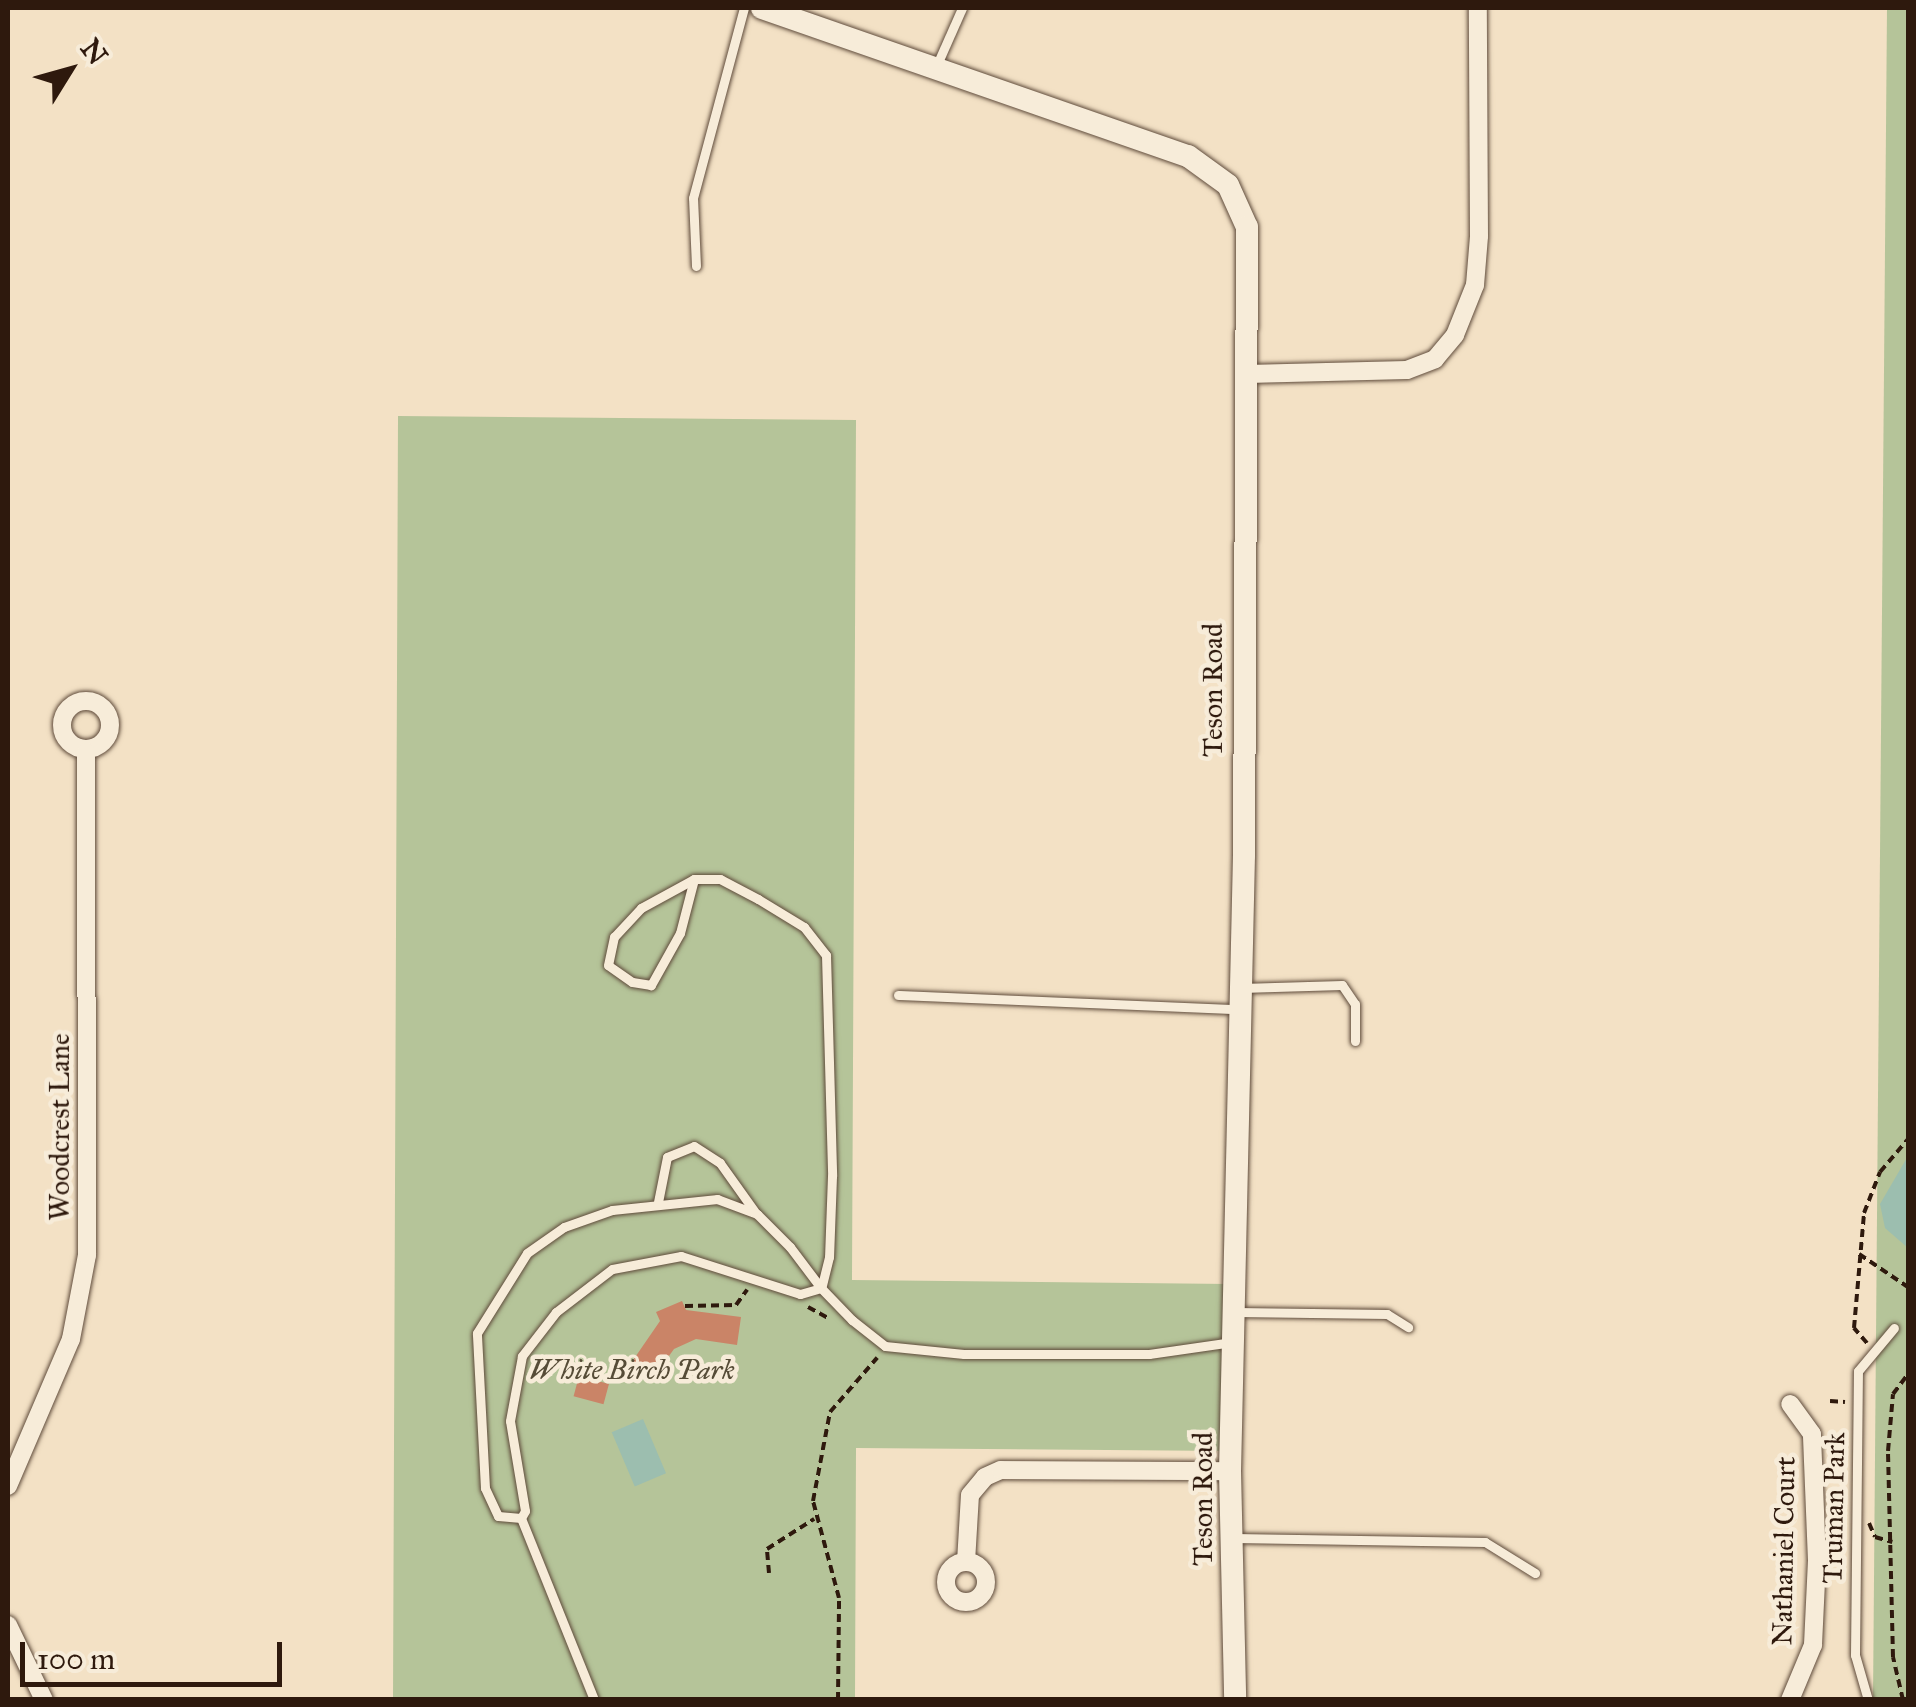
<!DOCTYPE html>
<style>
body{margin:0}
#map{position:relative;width:1916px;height:1707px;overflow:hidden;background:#f3e1c5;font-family:"IM FELL Great Primer",serif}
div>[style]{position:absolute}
.green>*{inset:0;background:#b5c499}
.water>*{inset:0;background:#9cbeaf;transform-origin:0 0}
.building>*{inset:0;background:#ca8467;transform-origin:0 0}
.path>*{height:4px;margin-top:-2px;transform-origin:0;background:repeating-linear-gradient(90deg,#2e190d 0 8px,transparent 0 13px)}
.roads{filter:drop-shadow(0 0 2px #5f4b3b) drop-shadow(0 0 2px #5f4b3b)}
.service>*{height:9px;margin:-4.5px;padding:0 4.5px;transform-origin:4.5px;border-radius:4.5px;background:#f7ecd9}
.minor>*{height:18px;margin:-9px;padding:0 9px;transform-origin:9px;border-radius:9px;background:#f7ecd9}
.minor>.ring{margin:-9px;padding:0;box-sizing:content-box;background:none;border:18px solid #f7ecd9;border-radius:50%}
.tertiary>*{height:22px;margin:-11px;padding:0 11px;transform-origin:11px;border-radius:11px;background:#f7ecd9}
span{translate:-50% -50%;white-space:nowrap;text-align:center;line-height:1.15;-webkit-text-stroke:9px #f7ecd9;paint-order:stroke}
.street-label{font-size:28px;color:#2e190d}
.park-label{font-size:28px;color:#564c37;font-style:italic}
.frame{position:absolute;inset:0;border:10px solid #2e190d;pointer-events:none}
.north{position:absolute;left:20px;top:20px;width:100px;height:100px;-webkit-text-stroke:8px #f7ecd9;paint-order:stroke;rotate:53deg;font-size:28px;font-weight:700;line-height:40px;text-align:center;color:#2e190d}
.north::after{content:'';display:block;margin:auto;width:35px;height:45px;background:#2e190d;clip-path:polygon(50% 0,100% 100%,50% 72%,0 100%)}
.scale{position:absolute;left:20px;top:1642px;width:262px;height:45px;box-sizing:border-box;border:5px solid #2e190d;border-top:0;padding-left:12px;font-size:30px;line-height:35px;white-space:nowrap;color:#2e190d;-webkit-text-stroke:8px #f7ecd9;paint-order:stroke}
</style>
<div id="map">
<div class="green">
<i style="clip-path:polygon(1887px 8px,1908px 8px,1908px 1699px,1873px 1700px)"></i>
<i style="clip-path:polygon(398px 416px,856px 420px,852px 1280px,1230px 1284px,1230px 1451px,856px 1448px,855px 1699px,393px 1700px)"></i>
</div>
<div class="water">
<i style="clip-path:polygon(1908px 1156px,1908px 1248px,1885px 1228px,1880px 1204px)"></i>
<i style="left:643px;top:1419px;width:59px;height:34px;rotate:67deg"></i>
</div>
<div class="building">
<i style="clip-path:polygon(682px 1301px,686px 1310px,741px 1317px,737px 1345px,696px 1339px,674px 1349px,651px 1381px,629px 1366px,660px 1321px,656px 1312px)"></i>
<i style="left:579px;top:1376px;width:31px;height:21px;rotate:15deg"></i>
</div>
<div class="path">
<i style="left:1859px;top:1254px;width:59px;rotate:34deg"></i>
<i style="left:685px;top:1306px;width:51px;rotate:-1.1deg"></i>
<i style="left:736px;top:1305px;width:19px;rotate:-54deg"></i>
<i style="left:808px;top:1307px;width:25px;rotate:29deg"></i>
<i style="left:1867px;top:1343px;width:20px;rotate:-131deg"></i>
<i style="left:1854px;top:1328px;width:115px;rotate:-85deg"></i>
<i style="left:1864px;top:1213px;width:44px;rotate:-68.7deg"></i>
<i style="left:1880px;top:1172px;width:43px;rotate:-49.7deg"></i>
<i style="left:1830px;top:1401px;width:15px;rotate:4deg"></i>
<i style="left:1869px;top:1523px;width:15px;rotate:67deg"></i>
<i style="left:1875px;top:1537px;width:18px;rotate:16deg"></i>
<i style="left:769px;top:1573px;width:24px;rotate:-95deg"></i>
<i style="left:767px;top:1549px;width:56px;rotate:-32.6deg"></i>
<i style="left:838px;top:1700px;width:102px;rotate:-89.4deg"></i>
<i style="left:839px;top:1598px;width:100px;rotate:-105deg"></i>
<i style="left:813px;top:1501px;width:91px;rotate:-79.2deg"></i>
<i style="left:830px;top:1412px;width:72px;rotate:-49deg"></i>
<i style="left:1903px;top:1700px;width:44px;rotate:-103.1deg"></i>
<i style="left:1893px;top:1657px;width:206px;rotate:-91.4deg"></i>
<i style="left:1888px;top:1451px;width:57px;rotate:-85deg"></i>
<i style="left:1893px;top:1394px;width:25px;rotate:-53deg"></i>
</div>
<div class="roads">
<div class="service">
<i style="left:935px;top:69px;width:67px;rotate:-66.1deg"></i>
<i style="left:696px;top:266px;width:68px;rotate:-92.5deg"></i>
<i style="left:693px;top:198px;width:197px;rotate:-75deg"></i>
<i style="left:694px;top:879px;width:56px;rotate:104.5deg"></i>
<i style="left:680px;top:933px;width:60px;rotate:119.1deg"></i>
<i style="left:651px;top:985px;width:19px;rotate:-171deg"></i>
<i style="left:632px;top:982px;width:29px;rotate:-145deg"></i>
<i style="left:608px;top:965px;width:29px;rotate:-78deg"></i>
<i style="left:614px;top:937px;width:40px;rotate:-47deg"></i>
<i style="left:641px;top:908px;width:60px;rotate:-28.7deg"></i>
<i style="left:694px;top:879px;width:26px"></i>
<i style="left:720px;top:879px;width:43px;rotate:27.8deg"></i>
<i style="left:758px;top:899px;width:54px;rotate:31.3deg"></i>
<i style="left:804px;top:927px;width:36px;rotate:52deg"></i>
<i style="left:826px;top:955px;width:221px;rotate:88.4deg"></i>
<i style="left:832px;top:1176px;width:81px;rotate:92.1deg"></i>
<i style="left:829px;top:1257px;width:32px;rotate:104deg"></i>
<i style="left:821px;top:1288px;width:22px;rotate:164deg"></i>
<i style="left:800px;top:1294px;width:125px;rotate:-162.3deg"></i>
<i style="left:681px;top:1256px;width:70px;rotate:169.3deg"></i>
<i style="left:612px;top:1269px;width:71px;rotate:142.5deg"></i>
<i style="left:556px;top:1312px;width:56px;rotate:127.7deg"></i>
<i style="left:522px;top:1356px;width:66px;rotate:100.5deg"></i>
<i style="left:510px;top:1421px;width:91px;rotate:80.5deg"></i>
<i style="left:525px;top:1511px;width:8px;rotate:120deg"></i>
<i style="left:521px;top:1518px;width:23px;rotate:-175deg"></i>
<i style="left:498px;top:1516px;width:31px;rotate:-115deg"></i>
<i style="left:485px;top:1488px;width:155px;rotate:-93deg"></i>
<i style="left:477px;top:1333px;width:94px;rotate:-58deg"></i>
<i style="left:527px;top:1253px;width:45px;rotate:-35.1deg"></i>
<i style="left:564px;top:1227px;width:51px;rotate:-19.5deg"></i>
<i style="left:612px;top:1210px;width:106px;rotate:-6deg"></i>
<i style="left:717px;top:1199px;width:43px;rotate:20.6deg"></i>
<i style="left:757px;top:1214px;width:47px;rotate:45deg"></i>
<i style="left:790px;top:1247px;width:51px;rotate:52.9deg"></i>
<i style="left:821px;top:1288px;width:45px;rotate:45.9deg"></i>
<i style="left:852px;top:1320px;width:42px;rotate:38.2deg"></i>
<i style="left:885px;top:1346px;width:79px;rotate:5.8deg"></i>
<i style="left:964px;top:1354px;width:185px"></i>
<i style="left:1149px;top:1354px;width:84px;rotate:-8.2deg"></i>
<i style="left:1241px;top:988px;width:101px;rotate:-1.7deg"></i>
<i style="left:1342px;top:985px;width:23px;rotate:56deg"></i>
<i style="left:1355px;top:1004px;width:37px;rotate:90deg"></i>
<i style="left:898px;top:995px;width:341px;rotate:2.4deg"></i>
<i style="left:658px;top:1202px;width:46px;rotate:-78.7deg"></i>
<i style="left:667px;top:1157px;width:29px;rotate:-22deg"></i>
<i style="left:694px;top:1146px;width:31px;rotate:33deg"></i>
<i style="left:720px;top:1163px;width:60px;rotate:54.5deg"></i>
<i style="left:1236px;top:1312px;width:151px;rotate:0.8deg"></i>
<i style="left:1387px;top:1314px;width:25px;rotate:32deg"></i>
<i style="left:521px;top:1518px;width:196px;rotate:68.1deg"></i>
<i style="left:1234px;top:1538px;width:251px;rotate:0.9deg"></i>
<i style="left:1485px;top:1542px;width:59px;rotate:31.8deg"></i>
<i style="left:1868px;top:1700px;width:47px;rotate:-106.1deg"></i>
<i style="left:1855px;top:1655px;width:284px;rotate:-89.4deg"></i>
<i style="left:1858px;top:1371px;width:56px;rotate:-50.1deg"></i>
</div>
<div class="minor">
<i style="left:1247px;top:374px;width:160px;rotate:-1.4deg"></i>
<i style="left:1407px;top:370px;width:30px;rotate:-21deg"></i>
<i style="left:1435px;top:359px;width:31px;rotate:-50deg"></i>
<i style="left:1455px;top:335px;width:54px;rotate:-68.2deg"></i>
<i style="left:1475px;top:285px;width:49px;rotate:-85.3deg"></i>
<i style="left:1479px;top:236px;width:228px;rotate:-90.3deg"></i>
<i class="ring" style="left:62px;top:701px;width:30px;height:30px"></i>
<i style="left:8px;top:1486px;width:160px;rotate:-66.8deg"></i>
<i style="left:71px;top:1339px;width:86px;rotate:-79.2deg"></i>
<i style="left:87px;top:1255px;width:503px;rotate:-90.11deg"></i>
<i style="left:966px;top:1562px;width:67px;rotate:-86.6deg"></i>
<i style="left:970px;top:1495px;width:23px;rotate:-50deg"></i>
<i style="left:985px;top:1477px;width:17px;rotate:-24deg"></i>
<i style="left:1001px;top:1470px;width:229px;rotate:0.3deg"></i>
<i class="ring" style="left:946px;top:1562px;width:22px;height:22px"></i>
<i style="left:8px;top:1625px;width:83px;rotate:64.4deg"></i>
<i style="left:1790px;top:1700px;width:60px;rotate:-67.3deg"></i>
<i style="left:1813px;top:1645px;width:84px;rotate:-87.3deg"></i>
<i style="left:1817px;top:1561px;width:127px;rotate:-92.3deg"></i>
<i style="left:1812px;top:1434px;width:37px;rotate:-126deg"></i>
</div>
<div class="tertiary">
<i style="left:762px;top:8px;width:451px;rotate:19.2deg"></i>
<i style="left:1188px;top:156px;width:49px;rotate:35.9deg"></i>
<i style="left:1228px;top:185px;width:46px;rotate:65.7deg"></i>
<i style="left:1247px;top:227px;width:628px;rotate:90.27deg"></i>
<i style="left:1244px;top:855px;width:616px;rotate:91.3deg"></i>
<i style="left:1230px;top:1471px;width:229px;rotate:88.7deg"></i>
</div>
</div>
<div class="street-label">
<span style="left:1213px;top:690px;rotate:-90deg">Teson Road</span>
<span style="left:60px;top:1127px;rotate:-90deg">Woodcrest Lane</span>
<span style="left:1203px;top:1499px;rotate:-90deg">Teson Road</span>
<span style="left:1834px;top:1508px;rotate:-89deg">Truman Park</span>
<span style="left:1784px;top:1551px;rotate:-89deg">Nathaniel Court</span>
</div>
<div class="park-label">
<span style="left:632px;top:1370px">White Birch Park</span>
</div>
<div class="frame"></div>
<div class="north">N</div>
<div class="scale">100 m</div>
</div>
